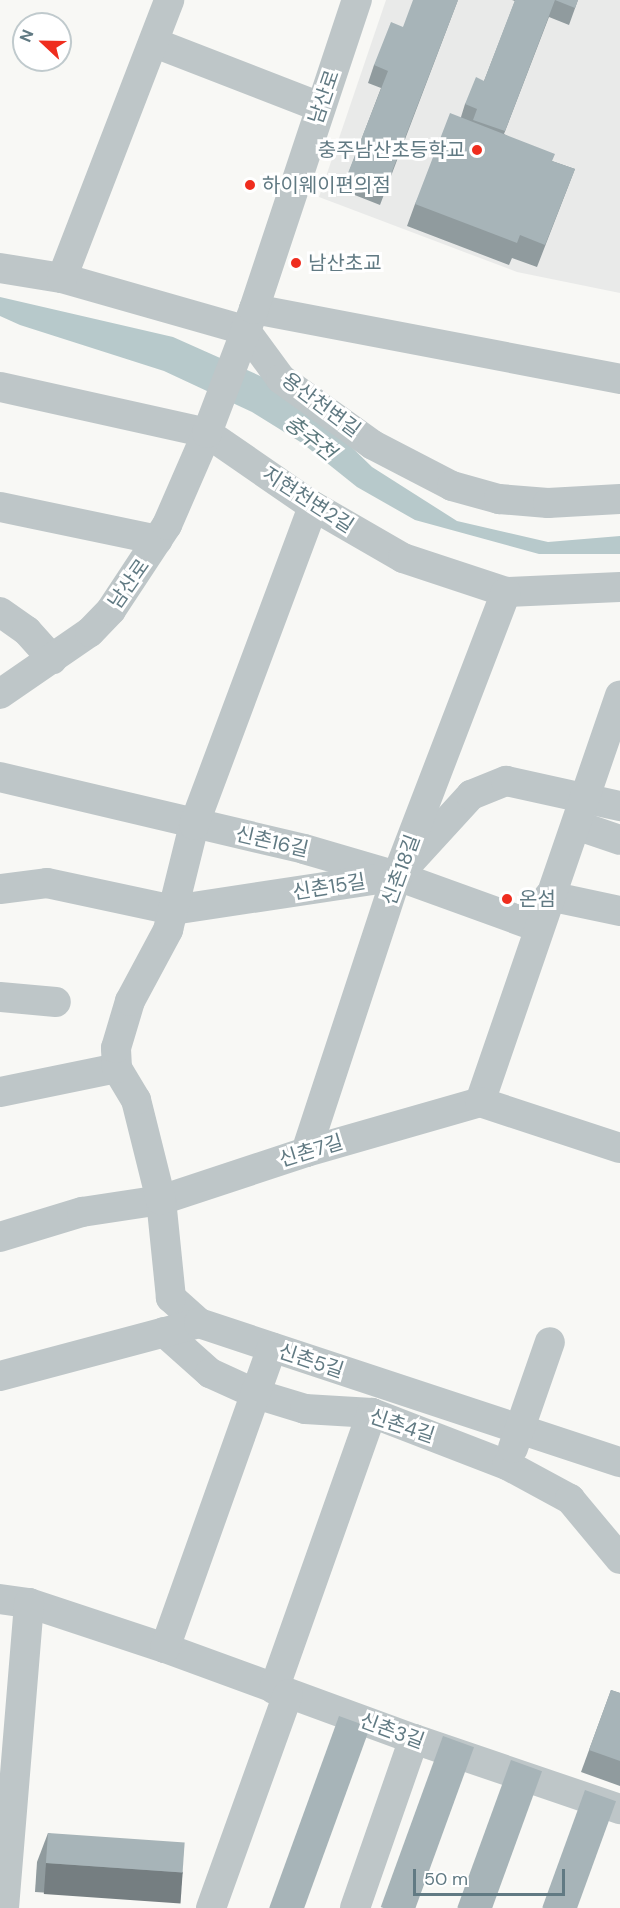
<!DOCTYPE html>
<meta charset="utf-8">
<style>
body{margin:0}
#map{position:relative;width:620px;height:1908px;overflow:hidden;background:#f8f8f5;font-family:"DM Sans","Noto Sans KR",sans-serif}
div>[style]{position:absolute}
.built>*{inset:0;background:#e9eae9}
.water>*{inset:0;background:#b7c9cb}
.minor>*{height:30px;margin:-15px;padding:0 15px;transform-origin:15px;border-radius:15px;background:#bec6c8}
.wall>*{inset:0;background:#909b9e}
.shaded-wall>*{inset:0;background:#757e81;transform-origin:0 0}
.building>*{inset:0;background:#a7b4b8;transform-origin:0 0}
.dots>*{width:16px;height:16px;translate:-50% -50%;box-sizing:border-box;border:3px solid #fff;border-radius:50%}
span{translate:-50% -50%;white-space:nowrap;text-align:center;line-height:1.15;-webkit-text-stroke:6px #fff;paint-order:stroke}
.street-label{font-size:20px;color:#617a83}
.poi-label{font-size:20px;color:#617a83}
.right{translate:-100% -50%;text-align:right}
.left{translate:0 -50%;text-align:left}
.water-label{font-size:21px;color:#5c797d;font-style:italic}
.north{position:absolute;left:12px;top:12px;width:60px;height:60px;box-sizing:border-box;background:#fff;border:2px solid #c0cacd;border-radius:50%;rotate:292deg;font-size:16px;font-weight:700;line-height:24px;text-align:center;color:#617a83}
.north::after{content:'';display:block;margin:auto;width:21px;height:27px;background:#ef2d1e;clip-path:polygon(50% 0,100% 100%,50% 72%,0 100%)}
.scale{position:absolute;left:413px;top:1869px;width:152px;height:27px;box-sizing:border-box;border:3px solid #617a83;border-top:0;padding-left:8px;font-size:18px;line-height:21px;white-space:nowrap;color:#617a83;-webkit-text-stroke:4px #fff;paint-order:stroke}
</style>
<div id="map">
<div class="built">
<i style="clip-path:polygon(386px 0,620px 0,620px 293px,517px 272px,319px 197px)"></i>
</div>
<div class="water">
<i style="clip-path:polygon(0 297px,173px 337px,294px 391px,372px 467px,457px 521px,548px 542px,620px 536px,620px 554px,539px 554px,415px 520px,357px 487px,302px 443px,252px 412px,164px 371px,20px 325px,0 316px)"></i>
</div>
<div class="minor">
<i style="left:155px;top:43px;width:177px;rotate:21.2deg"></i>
<i style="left:0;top:268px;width:63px;rotate:9.2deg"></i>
<i style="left:62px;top:278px;width:190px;rotate:15.9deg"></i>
<i style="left:245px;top:330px;width:61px;rotate:53.7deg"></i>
<i style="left:281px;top:379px;width:113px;rotate:35.7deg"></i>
<i style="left:373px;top:445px;width:89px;rotate:27.4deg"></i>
<i style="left:452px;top:486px;width:49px;rotate:15.5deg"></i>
<i style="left:499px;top:499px;width:49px;rotate:4.7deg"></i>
<i style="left:548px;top:503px;width:72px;rotate:-3.2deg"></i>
<i style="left:62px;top:278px;width:298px;rotate:-68.9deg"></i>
<i style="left:254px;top:309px;width:373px;rotate:10.8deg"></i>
<i style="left:0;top:387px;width:212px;rotate:12.5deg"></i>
<i style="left:207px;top:433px;width:129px;rotate:34.6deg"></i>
<i style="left:313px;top:506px;width:104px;rotate:30deg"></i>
<i style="left:403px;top:558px;width:108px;rotate:18.3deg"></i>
<i style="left:506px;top:592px;width:114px;rotate:-2.5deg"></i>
<i style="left:0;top:507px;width:161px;rotate:11.8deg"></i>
<i style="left:0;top:612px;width:33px;rotate:35deg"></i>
<i style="left:27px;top:631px;width:38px;rotate:48deg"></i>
<i style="left:0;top:694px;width:109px;rotate:-34.6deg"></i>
<i style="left:90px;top:632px;width:30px;rotate:-46deg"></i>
<i style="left:111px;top:610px;width:102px;rotate:-56.6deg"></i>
<i style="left:167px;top:525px;width:100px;rotate:-66.5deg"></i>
<i style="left:207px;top:433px;width:133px;rotate:-69.2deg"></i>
<i style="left:254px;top:309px;width:326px;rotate:-71.6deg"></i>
<i style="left:0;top:777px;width:312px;rotate:13.3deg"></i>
<i style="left:304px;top:849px;width:97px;rotate:16.2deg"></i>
<i style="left:397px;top:876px;width:150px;rotate:19.9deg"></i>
<i style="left:576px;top:825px;width:46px;rotate:18.8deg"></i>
<i style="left:0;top:889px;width:47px;rotate:-7.3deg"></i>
<i style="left:47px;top:883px;width:129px;rotate:12.1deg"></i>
<i style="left:173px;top:910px;width:227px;rotate:-8.6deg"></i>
<i style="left:397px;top:876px;width:110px;rotate:-47.6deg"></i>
<i style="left:471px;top:795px;width:38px;rotate:-22deg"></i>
<i style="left:506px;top:781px;width:117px;rotate:12.4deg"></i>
<i style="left:549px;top:896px;width:73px;rotate:11.9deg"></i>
<i style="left:0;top:997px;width:56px;rotate:5.1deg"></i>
<i style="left:0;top:1092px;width:119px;rotate:-11.6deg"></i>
<i style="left:480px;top:1102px;width:430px;rotate:-71deg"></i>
<i style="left:306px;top:1152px;width:291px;rotate:-71.8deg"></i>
<i style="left:397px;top:876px;width:304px;rotate:-69deg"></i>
<i style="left:0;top:1237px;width:86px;rotate:-17deg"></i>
<i style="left:82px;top:1212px;width:80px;rotate:-8.6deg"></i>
<i style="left:161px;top:1200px;width:153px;rotate:-18.3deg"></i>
<i style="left:306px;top:1152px;width:181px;rotate:-16deg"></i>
<i style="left:480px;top:1102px;width:147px;rotate:18.2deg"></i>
<i style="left:199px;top:1323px;width:38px;rotate:-138deg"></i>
<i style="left:171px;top:1298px;width:99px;rotate:-95.8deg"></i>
<i style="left:161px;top:1200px;width:103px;rotate:-104deg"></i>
<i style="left:136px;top:1100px;width:37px;rotate:-121deg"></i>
<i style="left:117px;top:1068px;width:20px;rotate:-93deg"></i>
<i style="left:116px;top:1048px;width:49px;rotate:-73.4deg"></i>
<i style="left:130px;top:1001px;width:81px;rotate:-61.8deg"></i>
<i style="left:168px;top:930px;width:108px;rotate:-76.1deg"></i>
<i style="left:194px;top:825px;width:340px;rotate:-69.5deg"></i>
<i style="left:164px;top:1332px;width:62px;rotate:41.7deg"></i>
<i style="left:210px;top:1373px;width:51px;rotate:24.5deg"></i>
<i style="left:256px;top:1394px;width:51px;rotate:17deg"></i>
<i style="left:305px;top:1409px;width:67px;rotate:3.4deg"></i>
<i style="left:372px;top:1413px;width:145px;rotate:21.1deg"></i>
<i style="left:507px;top:1465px;width:72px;rotate:28.4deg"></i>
<i style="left:570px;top:1499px;width:78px;rotate:50.2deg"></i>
<i style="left:0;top:1376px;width:206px;rotate:-14.9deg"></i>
<i style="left:199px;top:1323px;width:443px;rotate:18.3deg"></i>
<i style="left:513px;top:1448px;width:112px;rotate:-70.8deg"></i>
<i style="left:0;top:1599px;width:29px;rotate:8deg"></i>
<i style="left:29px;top:1603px;width:143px;rotate:18.3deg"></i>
<i style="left:165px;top:1648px;width:265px;rotate:20.1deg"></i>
<i style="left:414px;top:1739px;width:218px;rotate:18.8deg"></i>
<i style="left:165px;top:1648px;width:319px;rotate:-70.4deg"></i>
<i style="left:274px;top:1689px;width:293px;rotate:-70.5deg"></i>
<i style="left:4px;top:1908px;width:306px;rotate:-85.3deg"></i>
<i style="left:211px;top:1908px;width:227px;rotate:-70.2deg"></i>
<i style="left:355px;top:1908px;width:179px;rotate:-70.8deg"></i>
</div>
<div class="wall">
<i style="clip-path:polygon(458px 0,380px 205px,342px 190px,381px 88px,368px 83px,374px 65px,403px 27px)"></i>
<i style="clip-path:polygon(512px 0,578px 0,569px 25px,549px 17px,504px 134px,552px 161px,575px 169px,537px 267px,512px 258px,509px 265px,407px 226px,415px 204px,461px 117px,465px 104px,484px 81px,515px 1px)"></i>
<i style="clip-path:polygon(611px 1690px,620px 1693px,620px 1786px,581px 1772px)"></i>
<i style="clip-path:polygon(48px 1833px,183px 1872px,172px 1901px,35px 1892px,37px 1862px)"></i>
</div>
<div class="shaded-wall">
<i style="left:46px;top:1863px;width:137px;height:31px;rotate:4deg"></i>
</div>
<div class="building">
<i style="clip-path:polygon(413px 0,458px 0,386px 187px,348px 173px,388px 71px,374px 65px,391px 22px,403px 27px)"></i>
<i style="clip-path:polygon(515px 0,555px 0,505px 131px,473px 120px,477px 109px,465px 104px,476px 77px,484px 81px)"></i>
<i style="clip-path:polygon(555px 0,578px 0,575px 8px)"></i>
<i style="clip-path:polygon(450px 113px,555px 154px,552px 161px,575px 169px,545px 245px,520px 235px,517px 243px,415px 204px)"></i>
<i style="clip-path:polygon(611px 1690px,620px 1693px,620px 1761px,589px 1750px)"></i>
<i style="left:339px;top:1716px;width:33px;height:204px;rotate:20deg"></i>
<i style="left:443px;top:1736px;width:33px;height:182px;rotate:20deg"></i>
<i style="left:511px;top:1760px;width:33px;height:157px;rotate:20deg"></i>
<i style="left:585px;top:1790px;width:33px;height:125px;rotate:20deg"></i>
<i style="left:48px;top:1833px;width:137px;height:30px;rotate:4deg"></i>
</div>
<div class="dots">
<i style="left:477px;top:150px;background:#ef2d1e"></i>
<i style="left:250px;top:185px;background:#ef2d1e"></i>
<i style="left:296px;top:263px;background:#ef2d1e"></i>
<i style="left:507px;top:899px;background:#ef2d1e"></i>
</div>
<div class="street-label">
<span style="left:324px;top:97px;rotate:-71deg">남산로</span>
<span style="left:321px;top:405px;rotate:37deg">용산천변길</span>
<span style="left:308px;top:500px;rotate:33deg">지현천변2길</span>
<span style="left:129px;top:584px;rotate:-55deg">남산로</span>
<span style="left:272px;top:842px;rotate:13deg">신촌16길</span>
<span style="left:401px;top:870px;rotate:-70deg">신촌18길</span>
<span style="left:329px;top:887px;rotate:-9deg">신촌15길</span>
<span style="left:311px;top:1151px;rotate:-17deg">신촌7길</span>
<span style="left:311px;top:1361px;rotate:18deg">신촌5길</span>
<span style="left:402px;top:1426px;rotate:18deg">신촌4길</span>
<span style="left:392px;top:1731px;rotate:20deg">신촌3길</span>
</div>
<div class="poi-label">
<span class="right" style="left:465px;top:150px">충주남산초등학교</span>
<span class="left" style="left:262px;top:185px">하이웨이편의점</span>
<span class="left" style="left:308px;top:263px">남산초교</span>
<span class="left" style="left:519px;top:899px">온섬</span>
</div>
<div class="water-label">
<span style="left:310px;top:438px;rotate:38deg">충주천</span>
</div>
<div class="north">N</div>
<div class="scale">50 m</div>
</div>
